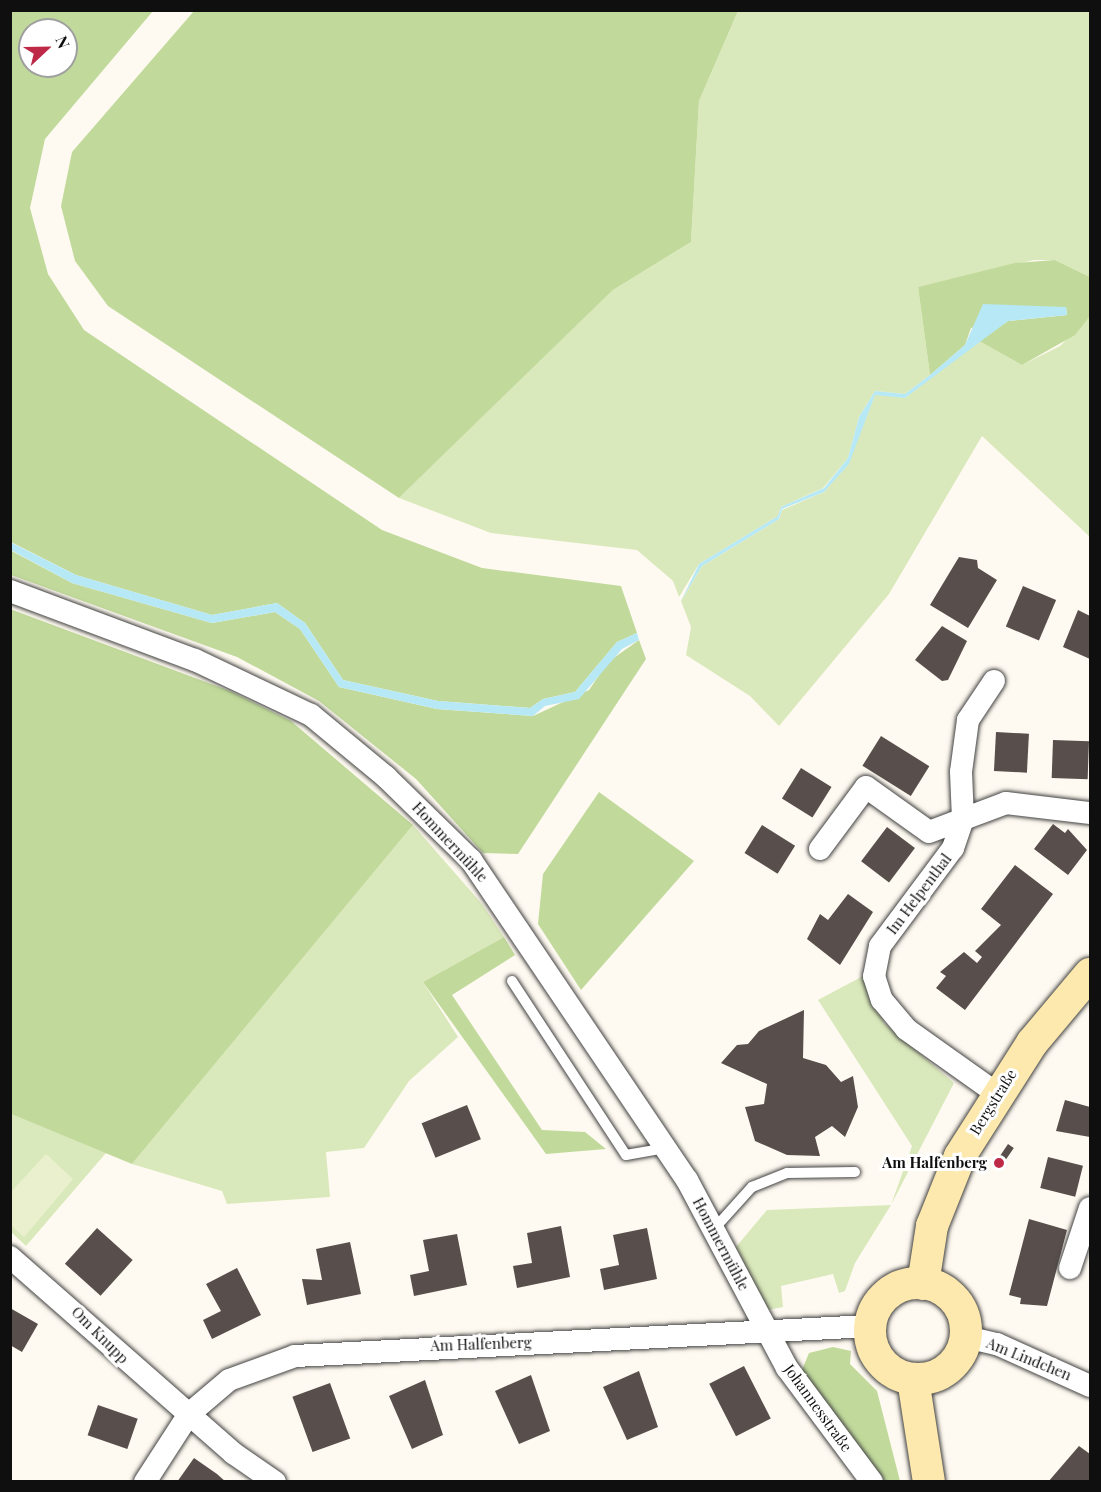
<!DOCTYPE html>
<meta charset="utf-8">
<style>
body{margin:0}
#map{position:relative;width:1101px;height:1492px;overflow:hidden;background:#fffaf1;font-family:"Playfair Display",serif}
div>[style]{position:absolute}
.green>*{inset:0;background:#dae9bb}
.forest>*{inset:0;background:#c1da9b}
.pitch>*{inset:0;background:#eaf0cd}
.water>*{inset:0;background:#b7e8f5}
.building>*{inset:0;background:#584e4c;transform-origin:0 0}
.roads{filter:drop-shadow(0 0 2px #424242) drop-shadow(0 0 2px #424242)}
.service>*{height:10px;margin:-5px;padding:0 5px;transform-origin:5px;border-radius:5px;background:#fff}
.minor>*{height:22px;margin:-11px;padding:0 11px;transform-origin:11px;border-radius:11px;background:#fff}
.secondary>*{height:32px;margin:-16px;padding:0 16px;transform-origin:16px;border-radius:16px;background:#fde8ae}
.secondary>.ring{margin:-16px;padding:0;box-sizing:content-box;background:none;border:32px solid #fde8ae;border-radius:50%}
.dots>*{width:16px;height:16px;translate:-50% -50%;box-sizing:border-box;border:3px solid #fff;border-radius:50%}
span{translate:-50% -50%;white-space:nowrap;text-align:center;line-height:1.15;-webkit-text-stroke:6px #fff;paint-order:stroke}
.street-label{font-size:15px;color:#0f0f0f}
.poi-label{font-size:15px;color:#0f0f0f;font-weight:700}
.right{translate:-100% -50%;text-align:right}
.frame{position:absolute;inset:0;border:12px solid #0f0f0f;pointer-events:none}
.north{position:absolute;left:18px;top:18px;width:60px;height:60px;box-sizing:border-box;background:#fff;border:2px solid #9f9f9f;border-radius:50%;rotate:68deg;font-size:16px;font-weight:700;line-height:24px;text-align:center;color:#0f0f0f}
.north::after{content:'';display:block;margin:auto;width:21px;height:27px;background:#be2948;clip-path:polygon(50% 0,100% 100%,50% 72%,0 100%)}
</style>
<div id="map">
<div class="green">
<i style="clip-path:polygon(738px 11px,1090px 11px,1090px 277px,1055px 260px,1034px 260px,918px 287px,930px 375px,905px 394px,875px 391px,859px 417px,848px 458px,823px 488px,781px 507px,778px 516px,699px 564px,679px 597px,673px 581px,637px 550px,491px 533px,399px 498px,613px 290px,691px 242px,699px 101px)"></i>
<i style="clip-path:polygon(1090px 316px,1090px 537px,982px 436px,889px 594px,779px 726px,750px 696px,686px 655px,691px 627px,681px 601px,702px 566px,779px 519px,782px 510px,824px 492px,848px 464px,875px 394px,905px 398px,979px 341px,1022px 365px,1060px 346px)"></i>
<i style="clip-path:polygon(413px 825px,482px 904px,504px 937px,423px 982px,458px 1037px,409px 1081px,364px 1148px,326px 1152px,330px 1197px,227px 1204px,222px 1191px,132px 1164px)"></i>
<i style="clip-path:polygon(863px 976px,884px 1023px,954px 1083px,891px 1205px,855px 1263px,845px 1291px,839px 1293px,833px 1274px,781px 1286px,783px 1307px,767px 1310px,736px 1247px,767px 1210px,891px 1205px,912px 1146px,818px 1000px)"></i>
<i style="clip-path:polygon(11px 1114px,106px 1153px,26px 1246px,11px 1232px)"></i>
</div>
<div class="forest">
<i style="clip-path:polygon(evenodd,10px 11px,153px 11px,45px 139px,30px 208px,48px 274px,84px 330px,382px 530px,482px 568px,621px 586px,637px 633px,617px 642px,575px 692px,543px 699px,530px 708px,438px 701px,343px 680px,305px 623px,277px 603px,212px 615px,76px 575px,11px 542px,10px 11px,30px 30px,66px 30px,66px 66px,30px 66px,30px 30px)"></i>
<i style="clip-path:polygon(194px 11px,738px 11px,699px 101px,691px 242px,613px 290px,399px 498px,108px 306px,75px 261px,61px 206px,72px 152px)"></i>
<i style="clip-path:polygon(1055px 260px,1090px 277px,1090px 316px,1075px 335px,1022px 365px,979px 341px,1008px 321px,1067px 315px,1066px 307px,971px 328px,965px 345px,930px 375px,918px 287px,1015px 263px)"></i>
<i style="clip-path:polygon(10px 550px,72px 583px,212px 623px,275px 612px,300px 629px,339px 687px,437px 709px,533px 716px,589px 690px,608px 662px,639px 640px,646px 659px,518px 854px,483px 853px,416px 779px,319px 701px,237px 657px,11px 575px)"></i>
<i style="clip-path:polygon(10px 609px,230px 691px,291px 721px,413px 825px,132px 1164px,11px 1114px)"></i>
<i style="clip-path:polygon(599px 792px,694px 861px,581px 990px,538px 924px,543px 874px)"></i>
<i style="clip-path:polygon(504px 937px,515px 955px,452px 995px,542px 1130px,585px 1132px,606px 1149px,546px 1154px,423px 982px)"></i>
<i style="clip-path:polygon(833px 1347px,851px 1351px,850px 1364px,877px 1391px,900px 1481px,883px 1481px,802px 1370px,809px 1353px)"></i>
</div>
<div class="pitch">
<i style="clip-path:polygon(46px 1154px,73px 1179px,24px 1237px,11px 1225px,11px 1192px)"></i>
</div>
<div class="water">
<i style="clip-path:polygon(983px 304px,1066px 307px,1067px 315px,1008px 321px,905px 398px,875px 395px,849px 464px,824px 492px,782px 509px,779px 519px,702px 566px,681px 601px,699px 564px,778px 516px,781px 507px,824px 488px,848px 458px,859px 417px,875px 391px,905px 394px,930px 375px,965px 345px)"></i>
<i style="clip-path:polygon(10px 542px,76px 575px,212px 615px,277px 603px,305px 623px,343px 680px,438px 701px,530px 708px,543px 699px,575px 692px,617px 642px,637px 633px,639px 640px,622px 649px,579px 699px,545px 706px,533px 716px,437px 709px,339px 687px,300px 629px,275px 612px,212px 623px,72px 583px,11px 550px)"></i>
</div>
<div class="building">
<i style="clip-path:polygon(959px 557px,977px 560px,978px 568px,997px 580px,968px 628px,930px 605px)"></i>
<i style="left:1023px;top:586px;width:36px;height:44px;rotate:23deg"></i>
<i style="clip-path:polygon(1078px 610px,1090px 616px,1090px 659px,1063px 647px)"></i>
<i style="clip-path:polygon(942px 626px,967px 641px,948px 680px,942px 681px,915px 660px)"></i>
<i style="left:996px;top:732px;width:33px;height:39px;rotate:3deg"></i>
<i style="left:881px;top:736px;width:57px;height:35px;rotate:32deg"></i>
<i style="left:1053px;top:740px;width:36px;height:38px;rotate:2deg"></i>
<i style="left:801px;top:768px;width:36px;height:36px;rotate:32deg"></i>
<i style="clip-path:polygon(1053px 824px,1065px 833px,1068px 829px,1087px 850px,1068px 875px,1034px 849px)"></i>
<i style="left:762px;top:825px;width:39px;height:33px;rotate:32deg"></i>
<i style="left:887px;top:827px;width:35px;height:43px;rotate:37deg"></i>
<i style="clip-path:polygon(1015px 865px,1053px 894px,965px 1010px,936px 988px,946px 976px,940px 972px,964px 952px,977px 963px,982px 957px,975px 951px,1001px 925px,981px 909px)"></i>
<i style="clip-path:polygon(848px 894px,873px 912px,840px 965px,807px 939px,820px 914px,828px 920px)"></i>
<i style="clip-path:polygon(804px 1010px,803px 1058px,826px 1065px,841px 1082px,853px 1076px,858px 1107px,845px 1137px,832px 1126px,815px 1137px,820px 1156px,787px 1155px,755px 1141px,745px 1107px,764px 1104px,767px 1084px,721px 1063px,737px 1045px,748px 1044px,759px 1031px)"></i>
<i style="clip-path:polygon(1065px 1100px,1090px 1107px,1090px 1137px,1056px 1131px)"></i>
<i style="left:467px;top:1105px;width:37px;height:49px;rotate:68deg"></i>
<i style="left:1008px;top:1144px;width:7px;height:15px;rotate:34deg"></i>
<i style="left:1048px;top:1157px;width:36px;height:32px;rotate:14deg"></i>
<i style="clip-path:polygon(1029px 1219px,1067px 1230px,1047px 1306px,1020px 1304px,1021px 1298px,1009px 1295px)"></i>
<i style="clip-path:polygon(561px 1226px,570px 1277px,517px 1288px,513px 1266px,532px 1263px,527px 1233px)"></i>
<i style="left:97px;top:1228px;width:48px;height:48px;rotate:42deg"></i>
<i style="clip-path:polygon(647px 1228px,657px 1279px,604px 1290px,600px 1269px,619px 1265px,613px 1235px)"></i>
<i style="clip-path:polygon(457px 1234px,467px 1285px,414px 1296px,410px 1275px,429px 1271px,423px 1240px)"></i>
<i style="clip-path:polygon(350px 1242px,361px 1294px,307px 1305px,302px 1279px,322px 1280px,316px 1249px)"></i>
<i style="clip-path:polygon(237px 1268px,261px 1315px,212px 1339px,203px 1320px,221px 1311px,206px 1284px)"></i>
<i style="clip-path:polygon(10px 1308px,38px 1324px,22px 1352px,10px 1345px)"></i>
<i style="left:744px;top:1366px;width:59px;height:39px;rotate:63deg"></i>
<i style="clip-path:polygon(639px 1371px,658px 1427px,627px 1440px,603px 1387px)"></i>
<i style="clip-path:polygon(531px 1375px,550px 1431px,519px 1444px,495px 1391px)"></i>
<i style="clip-path:polygon(425px 1380px,443px 1435px,412px 1449px,389px 1396px)"></i>
<i style="left:330px;top:1383px;width:59px;height:40px;rotate:70deg"></i>
<i style="left:98px;top:1405px;width:42px;height:32px;rotate:19deg"></i>
<i style="clip-path:polygon(1079px 1446px,1090px 1454px,1090px 1482px,1048px 1482px)"></i>
<i style="clip-path:polygon(194px 1458px,217px 1474px,226px 1482px,177px 1482px)"></i>
</div>
<div class="roads">
<div class="service">
<i style="left:512px;top:981px;width:208px;rotate:56.8deg"></i>
<i style="left:626px;top:1155px;width:40px;rotate:-10deg"></i>
<i style="left:714px;top:1229px;width:57px;rotate:-47.9deg"></i>
<i style="left:752px;top:1187px;width:38px;rotate:-22deg"></i>
<i style="left:787px;top:1173px;width:68px;rotate:-0.8deg"></i>
</div>
<div class="minor">
<i style="left:10px;top:591px;width:197px;rotate:20.5deg"></i>
<i style="left:195px;top:660px;width:128px;rotate:25.4deg"></i>
<i style="left:311px;top:715px;width:97px;rotate:39.6deg"></i>
<i style="left:386px;top:777px;width:119px;rotate:44.3deg"></i>
<i style="left:471px;top:860px;width:386px;rotate:56deg"></i>
<i style="left:687px;top:1180px;width:213px;rotate:62deg"></i>
<i style="left:787px;top:1368px;width:142px;rotate:53.3deg"></i>
<i style="left:994px;top:681px;width:47px;rotate:123.7deg"></i>
<i style="left:968px;top:720px;width:52px;rotate:97.7deg"></i>
<i style="left:961px;top:772px;width:47px;rotate:87.6deg"></i>
<i style="left:963px;top:819px;width:31px;rotate:109deg"></i>
<i style="left:953px;top:848px;width:122px;rotate:126.7deg"></i>
<i style="left:880px;top:946px;width:31px;rotate:101deg"></i>
<i style="left:874px;top:976px;width:25px;rotate:72deg"></i>
<i style="left:882px;top:1000px;width:38px;rotate:50deg"></i>
<i style="left:906px;top:1029px;width:110px;rotate:35.4deg"></i>
<i style="left:820px;top:849px;width:77px;rotate:-53.4deg"></i>
<i style="left:866px;top:787px;width:77px;rotate:35.5deg"></i>
<i style="left:929px;top:832px;width:82px;rotate:-20.6deg"></i>
<i style="left:1006px;top:803px;width:85px;rotate:6.8deg"></i>
<i style="left:10px;top:1257px;width:297px;rotate:41.3deg"></i>
<i style="left:233px;top:1453px;width:51px;rotate:34.6deg"></i>
<i style="left:1070px;top:1268px;width:63px;rotate:-71.6deg"></i>
<i style="left:966px;top:1337px;width:32px;rotate:13deg"></i>
<i style="left:997px;top:1344px;width:102px;rotate:24.3deg"></i>
<i style="left:145px;top:1482px;width:81px;rotate:-57.1deg"></i>
<i style="left:189px;top:1414px;width:52px;rotate:-40.4deg"></i>
<i style="left:229px;top:1380px;width:70px;rotate:-20deg"></i>
<i style="left:295px;top:1356px;width:576px;rotate:-2.99deg"></i>
</div>
<div class="secondary">
<i class="ring" style="left:870px;top:1283px;width:64px;height:64px"></i>
<i style="left:923px;top:1284px;width:59px;rotate:-81.2deg"></i>
<i style="left:932px;top:1226px;width:75px;rotate:-68.2deg"></i>
<i style="left:960px;top:1156px;width:134px;rotate:-57.5deg"></i>
<i style="left:1032px;top:1043px;width:90px;rotate:-50deg"></i>
<i style="left:913px;top:1379px;width:104px;rotate:81.2deg"></i>
</div>
</div>
<div class="dots">
<i style="left:999px;top:1163px;background:#be2948"></i>
</div>
<div class="street-label">
<span style="left:450px;top:842px;rotate:47deg">Hommermühle</span>
<span style="left:919px;top:894px;rotate:-53deg">Im Helpenthal</span>
<span style="left:993px;top:1102px;rotate:-58deg">Bergstraße</span>
<span style="left:721px;top:1244px;rotate:62deg">Hommermühle</span>
<span style="left:100px;top:1335px;rotate:45deg">Om Knupp</span>
<span style="left:481px;top:1344px;rotate:-2deg">Am Halfenberg</span>
<span style="left:1029px;top:1359px;rotate:22deg">Am Lindchen</span>
<span style="left:818px;top:1408px;rotate:54deg">Johannesstraße</span>
</div>
<div class="poi-label">
<span class="right" style="left:987px;top:1163px">Am Halfenberg</span>
</div>
<div class="frame"></div>
<div class="north">N</div>
</div>
